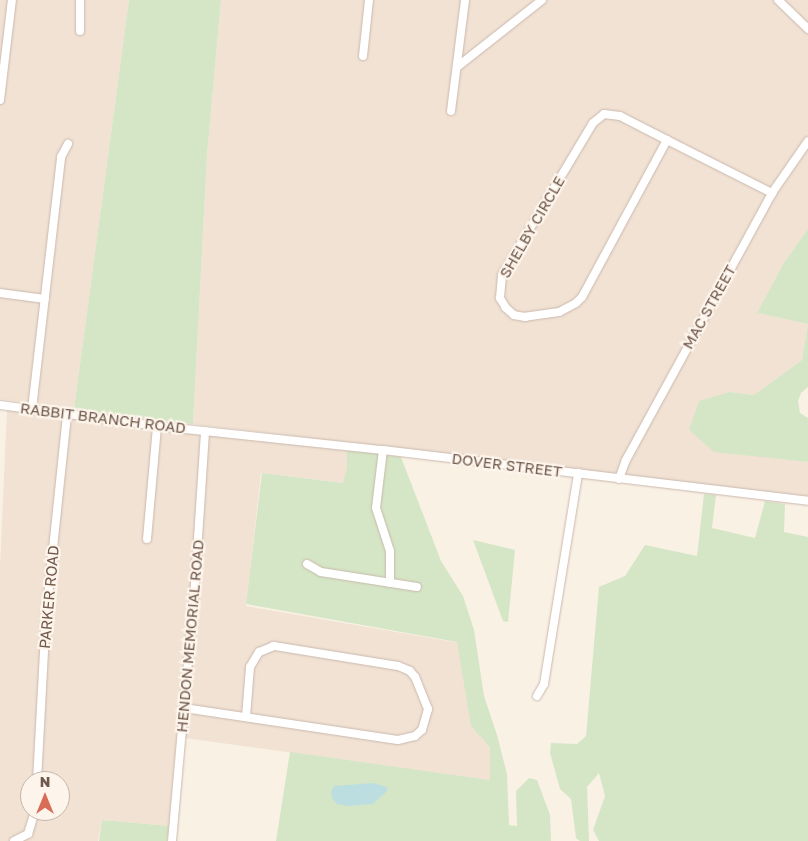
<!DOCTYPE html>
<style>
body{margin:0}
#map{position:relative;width:808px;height:841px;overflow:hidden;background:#faf1e5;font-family:"Golos Text",sans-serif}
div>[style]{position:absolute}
.residential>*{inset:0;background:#f1e2d4}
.green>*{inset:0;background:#d4e6c5}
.water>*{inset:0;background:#bcdee1}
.roads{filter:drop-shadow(0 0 1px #cab8ad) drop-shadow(0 0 1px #cab8ad)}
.minor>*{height:8px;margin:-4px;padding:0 4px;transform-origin:4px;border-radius:4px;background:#fff}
span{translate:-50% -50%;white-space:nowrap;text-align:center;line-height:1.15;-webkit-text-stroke:4.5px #fdf5eb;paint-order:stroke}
.street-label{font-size:15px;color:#70584d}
.north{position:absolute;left:20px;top:771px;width:50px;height:50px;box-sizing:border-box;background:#fdf5eb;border:1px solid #c5b6ac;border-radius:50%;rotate:0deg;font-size:14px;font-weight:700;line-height:20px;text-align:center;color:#70584d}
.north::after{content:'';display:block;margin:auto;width:18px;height:22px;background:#d86c56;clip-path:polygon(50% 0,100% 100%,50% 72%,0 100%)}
</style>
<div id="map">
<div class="residential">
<i style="clip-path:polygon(0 0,129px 0,74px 409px,0 399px)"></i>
<i style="clip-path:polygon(221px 0,808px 0,808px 229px,783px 264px,757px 313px,808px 324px,802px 360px,754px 395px,730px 392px,768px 457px,808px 462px,808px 497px,193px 424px,207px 154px)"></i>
<i style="clip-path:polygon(evenodd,7px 410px,347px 449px,348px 468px,344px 483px,261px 473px,246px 606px,460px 643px,490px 748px,490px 780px,177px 737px,169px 826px,102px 820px,98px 841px,0 841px,0 566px,7px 410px,30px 781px,60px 781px,60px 811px,30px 811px,30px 781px)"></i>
</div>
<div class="green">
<i style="clip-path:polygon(129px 0,221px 0,207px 155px,193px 424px,74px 409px)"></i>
<i style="clip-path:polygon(808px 229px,808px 387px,801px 393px,798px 401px,800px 413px,808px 418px,808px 462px,714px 452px,689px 430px,699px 401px,730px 392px,754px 395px,802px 360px,808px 324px,757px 313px,783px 264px)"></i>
<i style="clip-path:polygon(347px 449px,401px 457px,441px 561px,463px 596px,474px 630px,484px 696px,497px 735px,507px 774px,509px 825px,517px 826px,516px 791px,529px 778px,537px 780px,550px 815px,551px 841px,276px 841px,290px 752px,490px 780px,490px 747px,471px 726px,457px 642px,246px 604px,262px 473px,343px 483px,347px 468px)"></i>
<i style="clip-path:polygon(704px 494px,716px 495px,712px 528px,755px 538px,765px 501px,785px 504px,784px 532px,808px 537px,808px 841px,599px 841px,593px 830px,605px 796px,599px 773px,587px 787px,589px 841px,580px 841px,576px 838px,571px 799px,560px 789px,550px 753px,551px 743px,577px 744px,586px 736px,599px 587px,625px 576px,645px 545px,697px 556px)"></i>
<i style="clip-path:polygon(473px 540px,515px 550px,508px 622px,503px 621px)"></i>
<i style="clip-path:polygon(102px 820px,169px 826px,167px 841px,99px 841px)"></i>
</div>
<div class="water">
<i style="clip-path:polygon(373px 783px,387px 787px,387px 791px,373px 804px,348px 806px,337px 804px,332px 798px,331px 792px,334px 786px)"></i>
</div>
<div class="roads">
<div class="minor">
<i style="left:778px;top:0;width:42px;rotate:44deg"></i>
<i style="left:80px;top:31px;width:31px;rotate:-90deg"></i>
<i style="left:363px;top:56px;width:56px;rotate:-83.9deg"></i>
<i style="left:457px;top:67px;width:108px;rotate:-38.2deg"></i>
<i style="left:0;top:100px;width:101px;rotate:-83.2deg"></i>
<i style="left:451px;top:111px;width:112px;rotate:-82.8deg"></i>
<i style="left:667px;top:140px;width:179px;rotate:118.4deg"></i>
<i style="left:582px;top:297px;width:8px;rotate:135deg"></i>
<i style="left:576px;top:303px;width:19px;rotate:152deg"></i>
<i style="left:559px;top:312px;width:34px;rotate:172deg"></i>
<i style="left:525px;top:317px;width:11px;rotate:-170deg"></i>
<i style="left:514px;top:315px;width:11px;rotate:-139deg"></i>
<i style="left:506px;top:308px;width:12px;rotate:-121deg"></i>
<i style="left:500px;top:298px;width:23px;rotate:-85deg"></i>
<i style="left:502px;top:275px;width:177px;rotate:-59.1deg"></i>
<i style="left:593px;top:123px;width:14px;rotate:-39deg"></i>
<i style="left:604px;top:114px;width:16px;rotate:7deg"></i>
<i style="left:620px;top:116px;width:53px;rotate:27.1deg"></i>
<i style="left:667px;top:140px;width:118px;rotate:26.8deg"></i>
<i style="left:0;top:293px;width:45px;rotate:7.6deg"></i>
<i style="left:0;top:405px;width:158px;rotate:7.6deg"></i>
<i style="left:157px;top:426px;width:227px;rotate:6.1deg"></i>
<i style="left:383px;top:450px;width:428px;rotate:6.8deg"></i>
<i style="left:32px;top:409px;width:254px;rotate:-83.4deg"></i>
<i style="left:61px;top:157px;width:15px;rotate:-62deg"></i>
<i style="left:383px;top:450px;width:58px;rotate:96.9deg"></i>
<i style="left:376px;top:508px;width:45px;rotate:72deg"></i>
<i style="left:390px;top:551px;width:32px;rotate:90deg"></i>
<i style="left:619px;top:479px;width:20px;rotate:-70deg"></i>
<i style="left:626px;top:460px;width:304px;rotate:-61.3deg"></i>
<i style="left:772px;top:193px;width:63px;rotate:-55.3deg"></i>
<i style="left:147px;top:539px;width:113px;rotate:-84.9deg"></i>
<i style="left:307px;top:564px;width:16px;rotate:30deg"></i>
<i style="left:321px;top:572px;width:97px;rotate:8.9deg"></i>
<i style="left:537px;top:696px;width:14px;rotate:-60deg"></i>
<i style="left:544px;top:684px;width:214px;rotate:-80.8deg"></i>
<i style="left:184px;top:708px;width:216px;rotate:8.5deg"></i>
<i style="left:398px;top:740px;width:17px;rotate:-13deg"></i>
<i style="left:415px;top:736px;width:9px;rotate:-41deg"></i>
<i style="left:422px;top:730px;width:22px;rotate:-74deg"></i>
<i style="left:428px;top:709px;width:35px;rotate:-112deg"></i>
<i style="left:415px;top:677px;width:8px;rotate:-130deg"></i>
<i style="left:410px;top:671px;width:13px;rotate:-157deg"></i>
<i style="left:398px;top:666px;width:126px;rotate:-170.8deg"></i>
<i style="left:274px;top:646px;width:16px;rotate:158deg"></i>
<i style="left:259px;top:652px;width:17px;rotate:121deg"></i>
<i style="left:250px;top:667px;width:50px;rotate:94.6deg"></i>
<i style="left:37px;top:781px;width:166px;rotate:-86.9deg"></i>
<i style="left:46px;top:615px;width:202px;rotate:-84deg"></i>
<i style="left:14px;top:841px;width:16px;rotate:-27deg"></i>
<i style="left:28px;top:834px;width:24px;rotate:-73deg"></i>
<i style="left:172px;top:841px;width:259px;rotate:-84.9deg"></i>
<i style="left:195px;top:583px;width:152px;rotate:-86.2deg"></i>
</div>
</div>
<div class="street-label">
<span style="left:532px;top:227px;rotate:-60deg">SHELBY CIRCLE</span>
<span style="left:709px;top:307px;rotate:-61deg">MAC STREET</span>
<span style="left:103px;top:418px;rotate:7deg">RABBIT BRANCH ROAD</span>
<span style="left:507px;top:465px;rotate:7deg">DOVER STREET</span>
<span style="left:49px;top:597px;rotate:-85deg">PARKER ROAD</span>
<span style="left:190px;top:636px;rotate:-85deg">HENDON MEMORIAL ROAD</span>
</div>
<div class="north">N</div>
</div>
